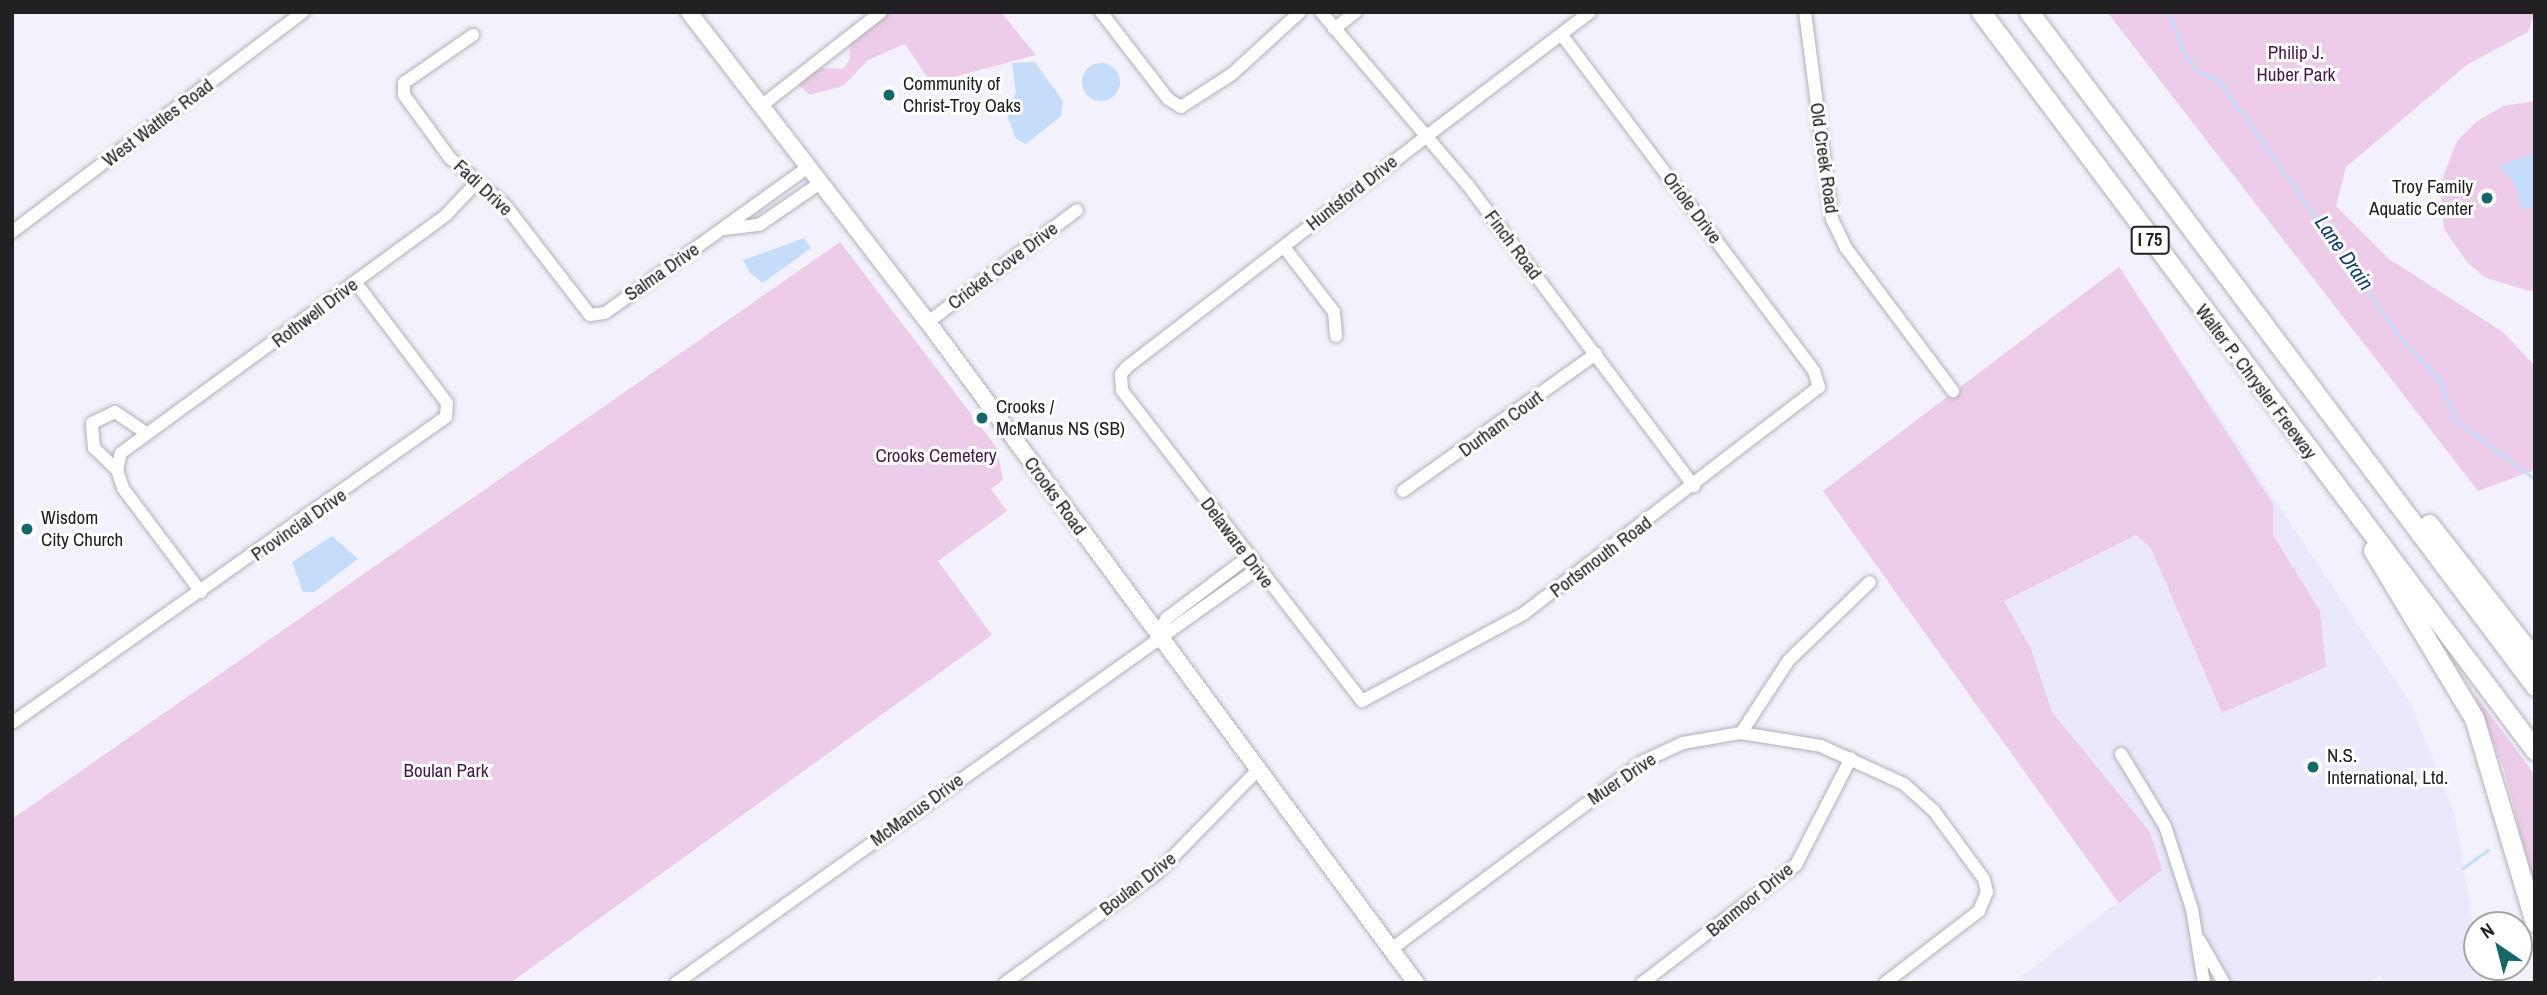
<!DOCTYPE html>
<style>
body{margin:0}
#map{position:relative;width:2547px;height:995px;overflow:hidden;background:#f3f1fb;font-family:"Archivo Narrow",sans-serif}
div>[style]{position:absolute}
.built>*{inset:0;background:#eae8fa}
.green>*{inset:0;background:#edcce9}
.water>*{inset:0;background:#c5ddfb}
.round{border-radius:50%}
.stream>*{height:2.5px;margin:-1.25px;padding:0 1.25px;transform-origin:1.25px;border-radius:1.25px;background:#c5ddfb}
.roads{filter:drop-shadow(0 0 2px #b2b1ba) drop-shadow(0 0 2px #b2b1ba)}
.minor>*{height:12px;margin:-6px;padding:0 6px;transform-origin:6px;border-radius:6px;background:#fff}
.major>*{height:16px;margin:-8px;padding:0 8px;transform-origin:8px;border-radius:8px;background:#fff}
.highway>*{height:19px;margin:-9.5px;padding:0 9.5px;transform-origin:9.5px;border-radius:9.5px;background:#fff}
.dots>*{width:19px;height:19px;translate:-50% -50%;box-sizing:border-box;border:4px solid #fff;border-radius:50%}
span{translate:-50% -50%;white-space:nowrap;text-align:center;line-height:1.15;-webkit-text-stroke:6px #fff;paint-order:stroke}
.shield-label span{padding:2px 5px;background:#fff;border:2px solid;border-radius:5px;-webkit-text-stroke-width:0}
.shield-label{font-size:18px;color:#212124;font-weight:700}
.park-label{font-size:19px;color:#461944}
.poi-label{font-size:19px;color:#212124}
.left{translate:0 -50%;text-align:left}
.right{translate:-100% -50%;text-align:right}
.street-label{font-size:19px;color:#212124}
.water-label{font-size:21px;color:#143c6a;font-style:italic}
.frame{position:absolute;inset:0;border:14px solid #212124;pointer-events:none}
.north{position:absolute;left:2463px;top:911px;width:70px;height:70px;box-sizing:border-box;background:#fff;border:2px solid #a6a6a7;border-radius:50%;rotate:325deg;font-size:19px;font-weight:700;line-height:28px;text-align:center;color:#212124}
.north::after{content:'';display:block;margin:auto;width:24px;height:32px;background:#176668;clip-path:polygon(50% 0,100% 100%,50% 72%,0 100%)}
</style>
<div id="map">
<div class="built">
<i style="clip-path:polygon(2119px 267px,2410px 702px,2455px 815px,2483px 983px,2381px 983px,2381px 976px,2367px 983px,2013px 983px,2118px 902px,1823px 491px)"></i>
</div>
<div class="green">
<i style="clip-path:polygon(890px 12px,1001px 12px,1036px 55px,931px 83px,905px 44px,868px 60px,843px 86px,810px 95px,797px 84px,815px 68px,843px 69px,850px 59px,849px 42px)"></i>
<i style="clip-path:polygon(2107px 12px,2535px 12px,2528px 32px,2468px 64px,2346px 167px,2336px 206px,2389px 259px,2503px 332px,2535px 366px,2535px 470px,2478px 491px)"></i>
<i style="clip-path:polygon(2535px 101px,2535px 291px,2529px 291px,2484px 277px,2467px 262px,2444px 229px,2440px 185px,2457px 141px,2476px 122px,2503px 106px)"></i>
<i style="clip-path:polygon(840px 242px,997px 448px,1003px 480px,991px 489px,1007px 511px,938px 561px,992px 635px,510px 983px,12px 983px,12px 819px)"></i>
<i style="clip-path:polygon(2119px 267px,2273px 504px,2273px 535px,2320px 611px,2326px 667px,2222px 713px,2151px 548px,2136px 535px,2004px 601px,2031px 649px,2052px 712px,2150px 832px,2162px 870px,2119px 903px,1823px 491px)"></i>
<i style="clip-path:polygon(2474px 693px,2535px 775px,2535px 892px,2505px 773px)"></i>
</div>
<div class="water">
<i style="clip-path:polygon(1035px 62px,1063px 101px,1061px 116px,1026px 144px,1016px 139px,1007px 115px,1016px 92px,1012px 63px)"></i>
<i class="round" style="left:1082px;top:63px;width:38px;height:38px"></i>
<i style="clip-path:polygon(2535px 153px,2535px 206px,2522px 210px,2514px 182px,2499px 166px)"></i>
<i style="clip-path:polygon(804px 238px,811px 248px,763px 283px,750px 273px,743px 260px)"></i>
<i style="clip-path:polygon(332px 536px,358px 559px,314px 592px,303px 592px,292px 562px)"></i>
</div>
<div class="stream">
<i style="left:2169px;top:12px;width:48px;rotate:68.2deg"></i>
<i style="left:2187px;top:57px;width:19px;rotate:51deg"></i>
<i style="left:2199px;top:72px;width:22px;rotate:22deg"></i>
<i style="left:2219px;top:80px;width:316px;rotate:54.8deg"></i>
<i style="left:2401px;top:338px;width:57px;rotate:47.1deg"></i>
<i style="left:2440px;top:380px;width:43px;rotate:68.2deg"></i>
<i style="left:2456px;top:420px;width:99px;rotate:36.8deg"></i>
<i style="left:2463px;top:868px;width:31px;rotate:-36deg"></i>
</div>
<div class="roads">
<div class="minor">
<i style="left:1101px;top:12px;width:110px;rotate:52.4deg"></i>
<i style="left:1168px;top:99px;width:15px;rotate:32deg"></i>
<i style="left:1181px;top:107px;width:61px;rotate:-32.9deg"></i>
<i style="left:1232px;top:74px;width:92px;rotate:-42.4deg"></i>
<i style="left:1321px;top:12px;width:226px;rotate:49.7deg"></i>
<i style="left:1467px;top:184px;width:378px;rotate:53.1deg"></i>
<i style="left:1805px;top:12px;width:209px;rotate:82.6deg"></i>
<i style="left:1832px;top:219px;width:32px;rotate:64deg"></i>
<i style="left:1846px;top:248px;width:179px;rotate:53.2deg"></i>
<i style="left:1334px;top:29px;width:28px;rotate:-38deg"></i>
<i style="left:1561px;top:34px;width:421px;rotate:53.1deg"></i>
<i style="left:1814px;top:371px;width:17px;rotate:73deg"></i>
<i style="left:1819px;top:387px;width:371px;rotate:142.5deg"></i>
<i style="left:1525px;top:613px;width:185px;rotate:151.6deg"></i>
<i style="left:1362px;top:701px;width:393px;rotate:-127.7deg"></i>
<i style="left:1122px;top:390px;width:16px;rotate:-94deg"></i>
<i style="left:1121px;top:374px;width:9px;rotate:-49deg"></i>
<i style="left:1127px;top:367px;width:364px;rotate:-37.6deg"></i>
<i style="left:1415px;top:145px;width:220px;rotate:-37.2deg"></i>
<i style="left:473px;top:35px;width:84px;rotate:145.2deg"></i>
<i style="left:404px;top:83px;width:12px;rotate:90deg"></i>
<i style="left:404px;top:95px;width:78px;rotate:53.9deg"></i>
<i style="left:450px;top:158px;width:72px;rotate:40.5deg"></i>
<i style="left:505px;top:205px;width:139px;rotate:52.3deg"></i>
<i style="left:590px;top:315px;width:15px;rotate:-8deg"></i>
<i style="left:605px;top:313px;width:250px;rotate:-35.7deg"></i>
<i style="left:761px;top:106px;width:152px;rotate:-38.1deg"></i>
<i style="left:724px;top:229px;width:35px;rotate:-7deg"></i>
<i style="left:759px;top:225px;width:74px;rotate:-34.5deg"></i>
<i style="left:12px;top:232px;width:365px;rotate:-37.1deg"></i>
<i style="left:1284px;top:247px;width:82px;rotate:52.4deg"></i>
<i style="left:1334px;top:312px;width:24px;rotate:85deg"></i>
<i style="left:928px;top:322px;width:186px;rotate:-36.9deg"></i>
<i style="left:117px;top:470px;width:32px;rotate:-136deg"></i>
<i style="left:94px;top:448px;width:25px;rotate:-95deg"></i>
<i style="left:92px;top:423px;width:25px;rotate:-26deg"></i>
<i style="left:115px;top:412px;width:37px;rotate:34deg"></i>
<i style="left:1403px;top:491px;width:237px;rotate:-35.4deg"></i>
<i style="left:201px;top:592px;width:130px;rotate:-126.9deg"></i>
<i style="left:123px;top:488px;width:19px;rotate:-108deg"></i>
<i style="left:117px;top:470px;width:17px;rotate:-77deg"></i>
<i style="left:121px;top:453px;width:403px;rotate:-36.2deg"></i>
<i style="left:446px;top:215px;width:44px;rotate:-46.8deg"></i>
<i style="left:1156px;top:636px;width:21px;rotate:-59deg"></i>
<i style="left:1167px;top:618px;width:101px;rotate:-37deg"></i>
<i style="left:12px;top:723px;width:531px;rotate:-35.19deg"></i>
<i style="left:446px;top:417px;width:14px;rotate:-86deg"></i>
<i style="left:447px;top:403px;width:151px;rotate:-127.2deg"></i>
<i style="left:1741px;top:733px;width:81px;rotate:9.2deg"></i>
<i style="left:1821px;top:746px;width:91px;rotate:24.6deg"></i>
<i style="left:1904px;top:784px;width:40px;rotate:42deg"></i>
<i style="left:1934px;top:811px;width:84px;rotate:53.7deg"></i>
<i style="left:1984px;top:879px;width:13px;rotate:77deg"></i>
<i style="left:1987px;top:892px;width:21px;rotate:113deg"></i>
<i style="left:1979px;top:911px;width:118px;rotate:142.5deg"></i>
<i style="left:2121px;top:754px;width:84px;rotate:58.6deg"></i>
<i style="left:2165px;top:826px;width:87px;rotate:72deg"></i>
<i style="left:2192px;top:909px;width:75px;rotate:80.8deg"></i>
<i style="left:2200px;top:941px;width:48px;rotate:60.3deg"></i>
<i style="left:1390px;top:950px;width:317px;rotate:-36.7deg"></i>
<i style="left:1644px;top:761px;width:43px;rotate:-24.8deg"></i>
<i style="left:1683px;top:743px;width:59px;rotate:-9.8deg"></i>
<i style="left:1741px;top:733px;width:87px;rotate:-56.7deg"></i>
<i style="left:1789px;top:660px;width:112px;rotate:-43.9deg"></i>
<i style="left:676px;top:983px;width:713px;rotate:-35.47deg"></i>
<i style="left:1005px;top:983px;width:188px;rotate:-35.9deg"></i>
<i style="left:1157px;top:873px;width:143px;rotate:-45.6deg"></i>
<i style="left:1642px;top:983px;width:194px;rotate:-37.5deg"></i>
<i style="left:1796px;top:865px;width:120px;rotate:-62.8deg"></i>
</div>
<div class="major">
<i style="left:689px;top:12px;width:391px;rotate:52.4deg"></i>
<i style="left:928px;top:322px;width:822px;rotate:53.56deg"></i>
</div>
<div class="highway">
<i style="left:1981px;top:12px;width:923px;rotate:53.11deg"></i>
<i style="left:2029px;top:12px;width:843px;rotate:53.1deg"></i>
<i style="left:2429px;top:524px;width:172px;rotate:51.9deg"></i>
<i style="left:2373px;top:550px;width:196px;rotate:59deg"></i>
<i style="left:2474px;top:718px;width:213px;rotate:73.4deg"></i>
</div>
</div>
<div class="dots">
<i style="left:889px;top:95px;background:#176668"></i>
<i style="left:2487px;top:198px;background:#176668"></i>
<i style="left:982px;top:418px;background:#176668"></i>
<i style="left:27px;top:529px;background:#176668"></i>
<i style="left:2313px;top:767px;background:#176668"></i>
</div>
<div class="shield-label">
<span style="left:2150px;top:240px">I 75</span>
</div>
<div class="park-label">
<span style="left:2296px;top:64px">Philip J.<br>Huber Park</span>
<span style="left:936px;top:456px">Crooks Cemetery</span>
<span style="left:446px;top:771px">Boulan Park</span>
</div>
<div class="poi-label">
<span class="left" style="left:903px;top:95px">Community of<br>Christ-Troy Oaks</span>
<span class="right" style="left:2473px;top:198px">Troy Family<br>Aquatic Center</span>
<span class="left" style="left:996px;top:418px">Crooks /<br>McManus NS (SB)</span>
<span class="left" style="left:41px;top:529px">Wisdom<br>City Church</span>
<span class="left" style="left:2327px;top:767px">N.S.<br>International, Ltd.</span>
</div>
<div class="street-label">
<span style="left:158px;top:123px;rotate:-37deg">West Wattles Road</span>
<span style="left:1824px;top:158px;rotate:82deg">Old Creek Road</span>
<span style="left:483px;top:188px;rotate:43deg">Fadi Drive</span>
<span style="left:1352px;top:193px;rotate:-38deg">Huntsford Drive</span>
<span style="left:1692px;top:208px;rotate:53deg">Oriole Drive</span>
<span style="left:1513px;top:245px;rotate:53deg">Finch Road</span>
<span style="left:1003px;top:266px;rotate:-37deg">Cricket Cove Drive</span>
<span style="left:662px;top:272px;rotate:-35deg">Salma Drive</span>
<span style="left:315px;top:313px;rotate:-37deg">Rothwell Drive</span>
<span style="left:2256px;top:382px;rotate:53deg">Walter P. Chrysler Freeway</span>
<span style="left:1501px;top:424px;rotate:-36deg">Durham Court</span>
<span style="left:1055px;top:496px;rotate:54deg">Crooks Road</span>
<span style="left:299px;top:525px;rotate:-35deg">Provincial Drive</span>
<span style="left:1237px;top:543px;rotate:53deg">Delaware Drive</span>
<span style="left:1601px;top:557px;rotate:-37deg">Portsmouth Road</span>
<span style="left:1622px;top:779px;rotate:-34deg">Muer Drive</span>
<span style="left:917px;top:810px;rotate:-36deg">McManus Drive</span>
<span style="left:1138px;top:884px;rotate:-38deg">Boulan Drive</span>
<span style="left:1750px;top:900px;rotate:-39deg">Banmoor Drive</span>
</div>
<div class="water-label">
<span style="left:2344px;top:253px;rotate:55deg">Lane Drain</span>
</div>
<div class="frame"></div>
<div class="north">N</div>
</div>
